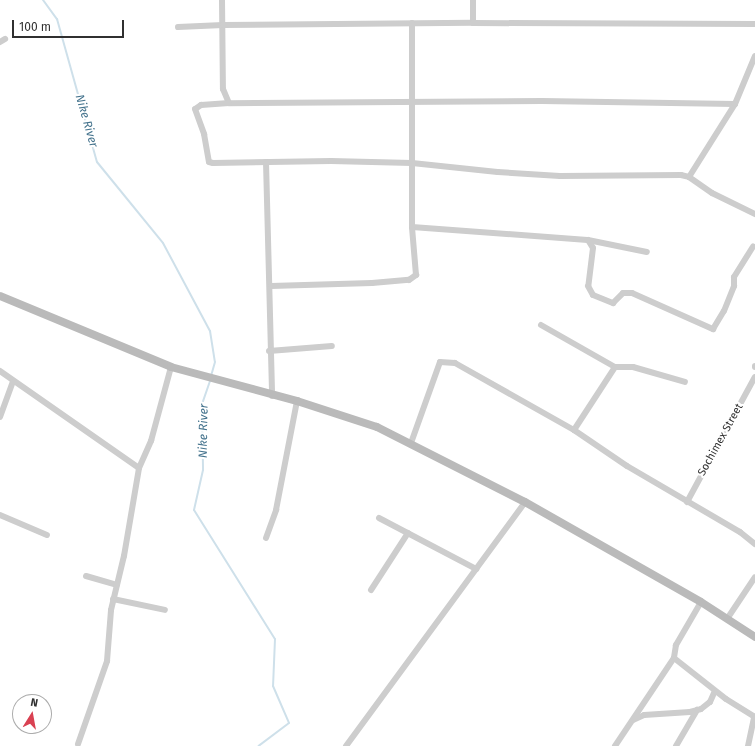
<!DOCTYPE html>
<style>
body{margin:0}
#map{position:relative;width:755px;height:746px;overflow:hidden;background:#fff;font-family:"Fira Sans",sans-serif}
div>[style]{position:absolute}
.stream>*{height:2px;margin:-1px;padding:0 1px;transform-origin:1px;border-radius:1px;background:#cee0ea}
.minor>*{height:6px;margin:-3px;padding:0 3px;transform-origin:3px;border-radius:3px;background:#cdcdcd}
.secondary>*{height:8px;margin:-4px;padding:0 4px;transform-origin:4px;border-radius:4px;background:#bababa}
span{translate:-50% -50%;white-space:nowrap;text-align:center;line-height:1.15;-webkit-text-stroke:4px #fff;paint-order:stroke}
.street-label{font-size:11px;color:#303030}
.water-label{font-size:12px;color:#44738d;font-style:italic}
.north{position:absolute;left:12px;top:694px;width:40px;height:40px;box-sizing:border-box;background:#fff;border:1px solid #acacac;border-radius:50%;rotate:11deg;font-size:11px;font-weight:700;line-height:16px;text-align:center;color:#303030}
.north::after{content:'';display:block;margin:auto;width:14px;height:18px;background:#d94152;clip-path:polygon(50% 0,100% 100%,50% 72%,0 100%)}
.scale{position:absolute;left:12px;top:20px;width:112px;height:18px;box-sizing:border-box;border:2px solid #303030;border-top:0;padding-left:5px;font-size:12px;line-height:14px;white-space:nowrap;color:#303030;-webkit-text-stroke:3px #fff;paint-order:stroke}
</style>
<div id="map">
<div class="stream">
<i style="left:43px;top:0;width:24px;rotate:54deg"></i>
<i style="left:57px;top:19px;width:148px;rotate:74.4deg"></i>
<i style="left:97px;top:162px;width:104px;rotate:50.8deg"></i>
<i style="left:163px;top:243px;width:100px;rotate:61.9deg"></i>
<i style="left:210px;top:331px;width:31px;rotate:81deg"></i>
<i style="left:215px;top:362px;width:15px;rotate:106deg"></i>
<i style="left:210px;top:381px;width:24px;rotate:109deg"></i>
<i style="left:202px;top:404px;width:66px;rotate:89.1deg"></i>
<i style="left:203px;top:470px;width:41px;rotate:102.7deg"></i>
<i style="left:194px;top:510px;width:152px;rotate:57.9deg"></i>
<i style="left:275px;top:639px;width:47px;rotate:92.4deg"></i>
<i style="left:273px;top:686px;width:40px;rotate:66.6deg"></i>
<i style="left:289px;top:723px;width:38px;rotate:143deg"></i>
</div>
<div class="minor">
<i style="left:222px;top:0;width:89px;rotate:89.4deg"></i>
<i style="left:223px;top:89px;width:15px;rotate:67deg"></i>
<i style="left:473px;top:23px;width:23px;rotate:-90deg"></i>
<i style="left:178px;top:27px;width:45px;rotate:-2.5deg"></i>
<i style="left:223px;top:25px;width:250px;rotate:-0.5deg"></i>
<i style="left:473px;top:23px;width:282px;rotate:0.2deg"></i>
<i style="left:0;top:42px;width:6px;rotate:-31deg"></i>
<i style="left:735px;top:104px;width:193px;rotate:-179.1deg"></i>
<i style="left:542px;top:101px;width:313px;rotate:179.6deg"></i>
<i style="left:229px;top:103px;width:28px;rotate:176deg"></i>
<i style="left:201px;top:105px;width:7px;rotate:146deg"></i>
<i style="left:195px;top:109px;width:27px;rotate:70deg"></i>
<i style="left:204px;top:134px;width:28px;rotate:80deg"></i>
<i style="left:209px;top:162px;width:4px;rotate:14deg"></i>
<i style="left:213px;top:163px;width:118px;rotate:-1deg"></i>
<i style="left:331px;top:161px;width:81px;rotate:1.4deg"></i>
<i style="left:412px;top:163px;width:86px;rotate:6deg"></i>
<i style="left:498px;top:172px;width:62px;rotate:3.7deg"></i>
<i style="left:560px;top:176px;width:121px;rotate:-0.5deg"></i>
<i style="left:681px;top:175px;width:8px;rotate:14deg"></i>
<i style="left:689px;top:177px;width:28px;rotate:35deg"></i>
<i style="left:712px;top:193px;width:48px;rotate:26deg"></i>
<i style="left:266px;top:162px;width:234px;rotate:88.5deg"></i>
<i style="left:689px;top:177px;width:86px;rotate:-57.8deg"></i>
<i style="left:735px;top:104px;width:52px;rotate:-67.4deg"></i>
<i style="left:412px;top:227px;width:176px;rotate:4.2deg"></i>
<i style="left:588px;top:240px;width:9px;rotate:58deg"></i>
<i style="left:593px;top:248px;width:38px;rotate:97deg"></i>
<i style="left:588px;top:286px;width:10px;rotate:61deg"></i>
<i style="left:593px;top:295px;width:22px;rotate:22deg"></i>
<i style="left:613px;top:303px;width:14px;rotate:-45deg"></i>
<i style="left:623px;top:293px;width:9px"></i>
<i style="left:632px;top:293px;width:89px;rotate:24deg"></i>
<i style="left:713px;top:329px;width:21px;rotate:-59deg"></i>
<i style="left:724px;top:311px;width:27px;rotate:-68deg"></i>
<i style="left:734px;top:286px;width:9px;rotate:-90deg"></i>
<i style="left:734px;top:277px;width:36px;rotate:-58deg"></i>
<i style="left:588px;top:240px;width:60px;rotate:11.5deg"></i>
<i style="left:271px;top:286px;width:101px;rotate:-1.7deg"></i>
<i style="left:372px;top:283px;width:37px;rotate:-5deg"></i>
<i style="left:409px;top:280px;width:9px;rotate:-36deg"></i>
<i style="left:416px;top:275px;width:48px;rotate:-94.8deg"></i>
<i style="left:412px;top:227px;width:204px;rotate:-90deg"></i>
<i style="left:541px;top:325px;width:85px;rotate:29.6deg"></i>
<i style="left:615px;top:367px;width:18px"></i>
<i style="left:633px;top:367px;width:54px;rotate:16.1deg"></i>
<i style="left:269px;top:351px;width:63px;rotate:-4.5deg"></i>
<i style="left:755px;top:366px;width:1px;rotate:90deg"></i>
<i style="left:0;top:371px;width:169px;rotate:34.9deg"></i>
<i style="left:0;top:417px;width:37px;rotate:-70deg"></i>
<i style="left:574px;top:430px;width:75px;rotate:-56.9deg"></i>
<i style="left:411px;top:443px;width:86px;rotate:-70.3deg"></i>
<i style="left:440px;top:362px;width:15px;rotate:4deg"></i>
<i style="left:455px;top:363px;width:137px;rotate:29.4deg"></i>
<i style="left:574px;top:430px;width:64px;rotate:34.2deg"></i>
<i style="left:627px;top:466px;width:131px;rotate:30.3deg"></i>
<i style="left:740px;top:532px;width:19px;rotate:39deg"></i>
<i style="left:687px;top:502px;width:142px;rotate:-61.5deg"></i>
<i style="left:0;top:515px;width:51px;rotate:23.1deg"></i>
<i style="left:379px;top:518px;width:110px;rotate:27.7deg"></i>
<i style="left:266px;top:538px;width:30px;rotate:-70deg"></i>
<i style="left:276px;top:510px;width:111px;rotate:-79.1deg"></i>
<i style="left:86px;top:576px;width:32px;rotate:16deg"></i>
<i style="left:371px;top:590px;width:68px;rotate:-57deg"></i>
<i style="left:113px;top:599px;width:53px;rotate:11.9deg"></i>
<i style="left:701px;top:602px;width:50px;rotate:120.2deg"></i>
<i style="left:676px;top:645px;width:13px;rotate:99deg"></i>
<i style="left:674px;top:658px;width:66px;rotate:38.3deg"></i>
<i style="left:726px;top:699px;width:34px;rotate:32deg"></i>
<i style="left:727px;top:619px;width:50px;rotate:-56.3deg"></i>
<i style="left:633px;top:720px;width:12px;rotate:-24deg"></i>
<i style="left:644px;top:715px;width:46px;rotate:-3.7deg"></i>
<i style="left:690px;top:712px;width:11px;rotate:-15deg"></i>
<i style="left:701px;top:709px;width:11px;rotate:-38deg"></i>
<i style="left:710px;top:702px;width:12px;rotate:-66deg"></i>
<i style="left:78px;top:744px;width:88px;rotate:-70.7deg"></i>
<i style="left:107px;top:661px;width:51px;rotate:-85.5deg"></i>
<i style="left:111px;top:610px;width:56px;rotate:-76.5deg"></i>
<i style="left:124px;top:556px;width:89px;rotate:-80.3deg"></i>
<i style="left:139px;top:468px;width:30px;rotate:-66deg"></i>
<i style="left:151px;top:441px;width:77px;rotate:-74.9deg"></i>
<i style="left:346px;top:746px;width:303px;rotate:-53.7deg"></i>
<i style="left:615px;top:746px;width:106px;rotate:-56.2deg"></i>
<i style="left:676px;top:746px;width:42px;rotate:-59.7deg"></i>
<i style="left:748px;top:746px;width:30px;rotate:-78deg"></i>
</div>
<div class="secondary">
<i style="left:0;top:296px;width:185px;rotate:22.5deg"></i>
<i style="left:171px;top:367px;width:131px;rotate:15.1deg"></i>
<i style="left:297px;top:401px;width:84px;rotate:18deg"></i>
<i style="left:377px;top:427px;width:166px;rotate:26.9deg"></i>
<i style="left:525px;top:502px;width:202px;rotate:29.6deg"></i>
<i style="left:701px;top:602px;width:64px;rotate:32.9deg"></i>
</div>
<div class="street-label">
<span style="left:721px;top:440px;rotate:-61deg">Sochimex Street</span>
</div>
<div class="water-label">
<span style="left:86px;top:121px;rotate:74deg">Nike River</span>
<span style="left:204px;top:431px;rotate:-89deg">Nike River</span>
</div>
<div class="north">N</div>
<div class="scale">100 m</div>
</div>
